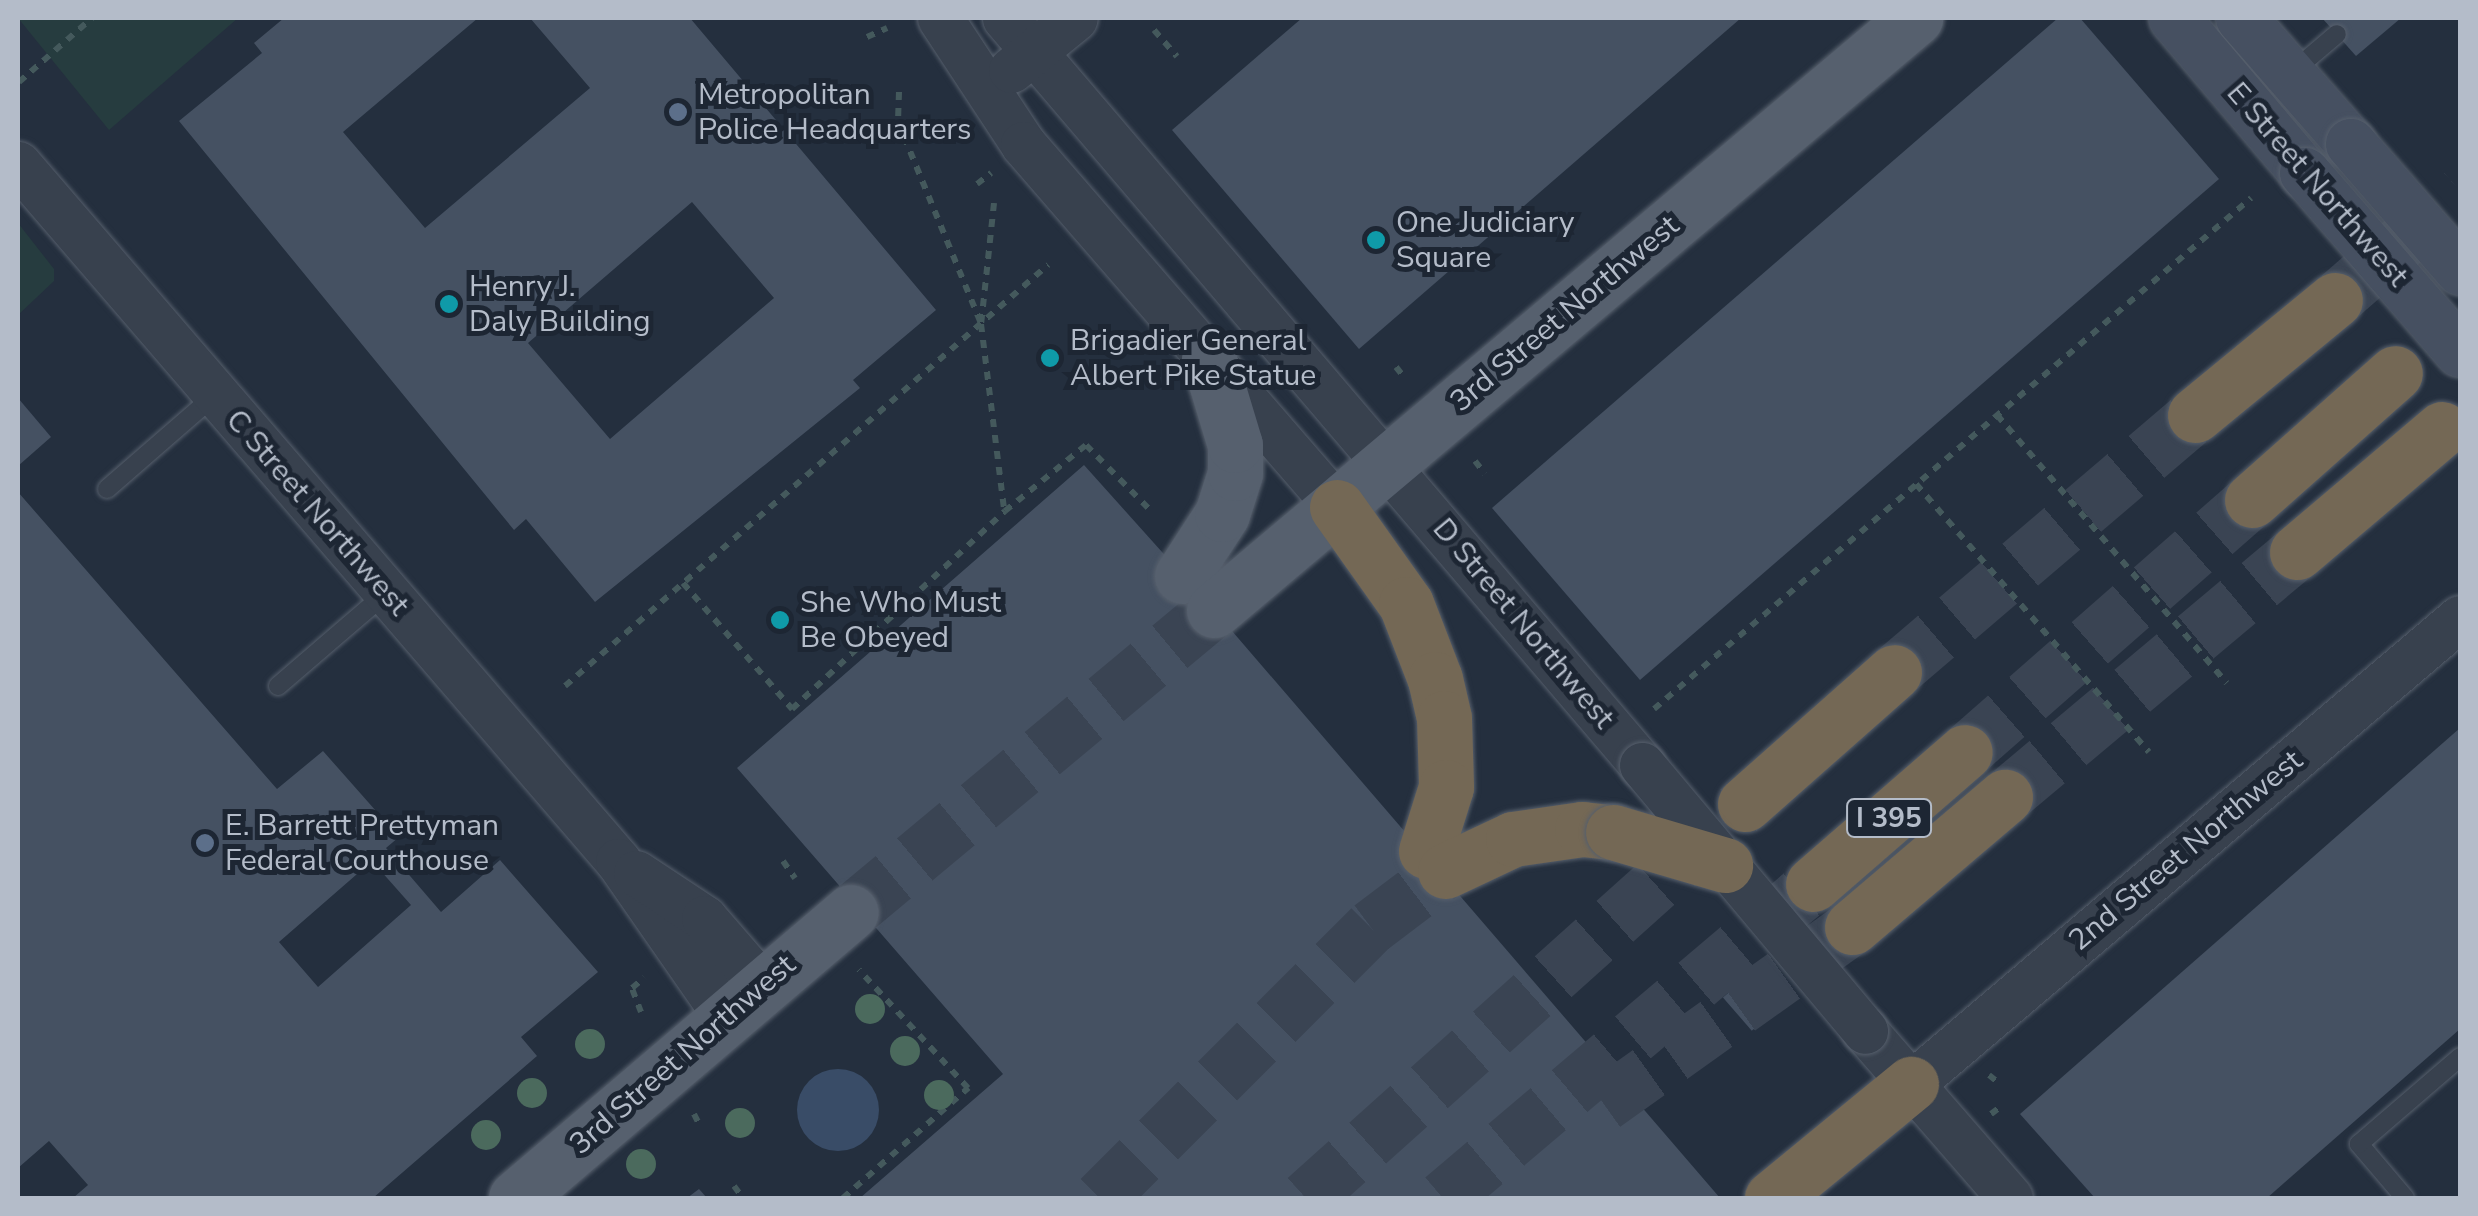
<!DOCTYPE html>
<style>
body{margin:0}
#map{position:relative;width:2478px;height:1216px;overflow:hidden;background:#242f3e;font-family:"Nunito Sans",sans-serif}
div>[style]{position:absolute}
.green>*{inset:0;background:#263c3f}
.water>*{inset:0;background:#394c67}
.round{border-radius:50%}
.building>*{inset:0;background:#455162;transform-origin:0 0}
.primary-tunnel>*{height:55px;margin-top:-27.5px;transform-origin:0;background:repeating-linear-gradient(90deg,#3a4453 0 55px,transparent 0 83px)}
.motorway-tunnel>*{height:55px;margin-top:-27.5px;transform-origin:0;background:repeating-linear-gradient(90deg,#3a4453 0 55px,transparent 0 83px)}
.path>*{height:6px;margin-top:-3px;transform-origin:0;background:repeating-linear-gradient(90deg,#44595c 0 8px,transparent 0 16px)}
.roads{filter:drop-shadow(0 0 2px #565f6c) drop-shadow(0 0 2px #565f6c)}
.service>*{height:18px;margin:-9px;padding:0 9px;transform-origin:9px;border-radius:9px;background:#38414e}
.tertiary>*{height:45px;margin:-22.5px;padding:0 22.5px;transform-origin:22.5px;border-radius:22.5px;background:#38414e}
.secondary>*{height:50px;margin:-25px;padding:0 25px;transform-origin:25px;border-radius:25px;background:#465061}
.primary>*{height:55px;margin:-27.5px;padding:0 27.5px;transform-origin:27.5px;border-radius:27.5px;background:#56606e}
.motorway>*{height:55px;margin:-27.5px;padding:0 27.5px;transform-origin:27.5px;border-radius:27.5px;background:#746855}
.bridges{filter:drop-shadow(0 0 2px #565f6c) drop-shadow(0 0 2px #565f6c)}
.tertiary-bridge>*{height:45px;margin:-22.5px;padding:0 22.5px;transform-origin:22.5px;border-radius:22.5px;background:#38414e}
.secondary-bridge>*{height:50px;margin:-25px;padding:0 25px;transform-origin:25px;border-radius:25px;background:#465061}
.motorway-bridge>*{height:55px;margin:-27.5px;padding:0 27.5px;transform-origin:27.5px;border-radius:27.5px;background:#746855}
.trees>*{width:30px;height:30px;margin:-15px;border-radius:50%;background:#4b6a5d}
.dots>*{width:28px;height:28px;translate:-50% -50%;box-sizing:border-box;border:5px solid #1d2633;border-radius:50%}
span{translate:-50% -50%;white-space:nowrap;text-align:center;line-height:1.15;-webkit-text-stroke:10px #1d2633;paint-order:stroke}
.shield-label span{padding:2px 8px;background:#1d2633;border:2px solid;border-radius:8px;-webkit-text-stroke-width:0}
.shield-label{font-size:28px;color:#b4bcc9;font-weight:700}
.poi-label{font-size:30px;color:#b4bcc9}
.left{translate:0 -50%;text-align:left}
.street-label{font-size:30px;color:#b4bcc9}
.frame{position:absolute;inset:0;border:20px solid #b4bcc9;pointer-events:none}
</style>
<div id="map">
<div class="green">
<i style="clip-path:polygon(18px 18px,238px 18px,109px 130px)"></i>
<i style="clip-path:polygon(18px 223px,54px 269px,54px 281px,18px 315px)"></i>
</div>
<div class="water">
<i class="round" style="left:797px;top:1069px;width:82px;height:82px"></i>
</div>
<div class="building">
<i style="clip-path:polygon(evenodd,284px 18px,478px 18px,343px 132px,425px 228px,590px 88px,530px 18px,690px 18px,936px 310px,853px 380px,860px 388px,595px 602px,526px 519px,514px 530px,179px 121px,262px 53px,254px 43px,284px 18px,692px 202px,774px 298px,610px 439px,528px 343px,692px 202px)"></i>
<i style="clip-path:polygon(1302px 18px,1741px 18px,1359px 349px,1172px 130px)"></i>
<i style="clip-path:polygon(2058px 18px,2080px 18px,2219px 179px,1640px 680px,1492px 508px)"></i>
<i style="clip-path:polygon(2322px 18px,2401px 18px,2356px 56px)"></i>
<i style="clip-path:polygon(18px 398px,51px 437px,18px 466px)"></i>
<i style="clip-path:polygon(1084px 465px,1214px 610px,1720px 1198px,860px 1198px,1003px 1074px,737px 768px)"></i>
<i style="clip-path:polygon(evenodd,18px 492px,277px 789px,323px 751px,399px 837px,386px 848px,441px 912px,500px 860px,598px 972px,521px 1037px,537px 1056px,373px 1198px,73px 1198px,88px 1185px,49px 1141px,18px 1168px,18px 492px,372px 861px,411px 905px,318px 987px,279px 942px,372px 861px)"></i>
<i style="clip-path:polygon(2460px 728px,2460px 1029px,2267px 1198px,2095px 1198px,2020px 1114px)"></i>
<i style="left:1735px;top:987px;width:44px;height:16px;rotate:49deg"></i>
<i style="clip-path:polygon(699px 1189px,707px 1198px,687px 1198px)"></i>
</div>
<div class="primary-tunnel">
<i style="left:851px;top:912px;width:472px;rotate:-39.8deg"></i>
</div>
<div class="motorway-tunnel">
<i style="left:2335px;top:300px;width:166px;rotate:-41.1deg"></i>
<i style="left:1894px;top:672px;width:396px;rotate:-40.5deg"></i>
<i style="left:1965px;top:752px;width:382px;rotate:-41.3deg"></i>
<i style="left:2005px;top:797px;width:381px;rotate:-40deg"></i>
<i style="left:1604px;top:1104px;width:305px;rotate:-35.5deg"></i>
<i style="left:1100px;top:1198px;width:383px;rotate:-45deg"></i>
<i style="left:1371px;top:927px;width:93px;rotate:-37.1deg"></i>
<i style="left:1306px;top:1198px;width:590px;rotate:-41.91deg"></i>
<i style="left:1443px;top:1198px;width:485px;rotate:-40.3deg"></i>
</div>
<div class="path">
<i style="left:1154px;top:30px;width:35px;rotate:49deg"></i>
<i style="left:867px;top:37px;width:22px;rotate:-24deg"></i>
<i style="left:19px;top:82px;width:97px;rotate:-41.2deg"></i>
<i style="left:899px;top:92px;width:30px;rotate:92deg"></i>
<i style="left:898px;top:122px;width:217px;rotate:67.6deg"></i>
<i style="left:977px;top:184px;width:18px;rotate:-38deg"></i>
<i style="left:994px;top:203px;width:122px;rotate:96.1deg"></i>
<i style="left:981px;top:324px;width:186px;rotate:82.9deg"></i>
<i style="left:1396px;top:367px;width:13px;rotate:51deg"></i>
<i style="left:1997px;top:415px;width:353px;rotate:49.4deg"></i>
<i style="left:1475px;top:461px;width:16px;rotate:52deg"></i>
<i style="left:1916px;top:484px;width:355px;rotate:49deg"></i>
<i style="left:683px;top:583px;width:167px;rotate:49.1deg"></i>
<i style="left:792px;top:709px;width:291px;rotate:-42.9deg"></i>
<i style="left:1005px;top:511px;width:104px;rotate:-39.2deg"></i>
<i style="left:1086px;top:445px;width:95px;rotate:45.4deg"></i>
<i style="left:565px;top:686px;width:641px;rotate:-41.08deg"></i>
<i style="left:1654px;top:709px;width:786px;rotate:-40.56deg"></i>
<i style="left:783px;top:861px;width:21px;rotate:55deg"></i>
<i style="left:641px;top:1012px;width:26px;rotate:-111deg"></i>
<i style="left:632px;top:988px;width:16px;rotate:-40deg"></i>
<i style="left:1989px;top:1075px;width:14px;rotate:39deg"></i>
<i style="left:694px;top:1114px;width:13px;rotate:63deg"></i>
<i style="left:1991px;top:1114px;width:15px;rotate:-37deg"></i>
<i style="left:734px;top:1186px;width:15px;rotate:53deg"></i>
<i style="left:843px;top:1198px;width:167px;rotate:-41.3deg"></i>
<i style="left:968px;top:1088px;width:161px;rotate:-132.7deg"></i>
</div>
<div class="roads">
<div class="service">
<i style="left:2291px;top:73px;width:60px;rotate:-40.3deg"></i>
<i style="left:107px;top:489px;width:143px;rotate:-41deg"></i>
<i style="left:278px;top:686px;width:141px;rotate:-40.7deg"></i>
<i style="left:2405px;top:1198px;width:71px;rotate:-130.4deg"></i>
<i style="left:2359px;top:1144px;width:133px;rotate:-40.7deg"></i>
</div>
<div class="tertiary">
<i style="left:940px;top:18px;width:151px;rotate:56.6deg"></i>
<i style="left:1023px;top:144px;width:480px;rotate:49.1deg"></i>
<i style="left:1005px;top:18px;width:982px;rotate:49.54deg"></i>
<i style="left:1011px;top:70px;width:82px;rotate:-39.1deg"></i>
<i style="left:18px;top:164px;width:920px;rotate:49.28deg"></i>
<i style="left:618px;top:861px;width:188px;rotate:55.2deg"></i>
<i style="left:636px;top:873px;width:82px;rotate:33.5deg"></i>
<i style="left:704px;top:918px;width:89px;rotate:49.1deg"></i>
<i style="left:1865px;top:1031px;width:221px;rotate:49deg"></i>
<i style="left:1911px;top:1084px;width:720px;rotate:-40.33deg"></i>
</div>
<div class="secondary">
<i style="left:2174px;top:18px;width:203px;rotate:49.8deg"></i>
<i style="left:2241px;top:18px;width:167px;rotate:48.9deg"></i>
</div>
<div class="primary">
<i style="left:1182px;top:576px;width:74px;rotate:-57.2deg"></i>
<i style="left:1222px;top:514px;width:43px;rotate:-72.4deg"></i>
<i style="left:1235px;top:473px;width:28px;rotate:-90deg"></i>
<i style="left:1235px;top:445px;width:90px;rotate:-106.8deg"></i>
<i style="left:1214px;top:610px;width:918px;rotate:-40.18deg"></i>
<i style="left:516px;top:1198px;width:440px;rotate:-40.5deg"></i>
</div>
<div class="motorway">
<i style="left:2195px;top:415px;width:181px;rotate:-39.4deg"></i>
<i style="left:2252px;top:500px;width:191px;rotate:-41.6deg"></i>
<i style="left:1337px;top:507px;width:119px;rotate:54.6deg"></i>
<i style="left:1406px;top:604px;width:80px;rotate:68.9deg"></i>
<i style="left:1435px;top:679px;width:40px;rotate:77deg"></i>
<i style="left:1444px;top:718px;width:69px;rotate:88.3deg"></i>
<i style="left:1446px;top:787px;width:67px;rotate:107.4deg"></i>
<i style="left:2297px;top:552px;width:190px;rotate:-40.3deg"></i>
<i style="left:1745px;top:804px;width:199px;rotate:-41.5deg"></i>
<i style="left:1445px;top:871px;width:75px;rotate:-25.2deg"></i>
<i style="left:1513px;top:839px;width:70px;rotate:-8.2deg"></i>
<i style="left:1582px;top:829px;width:31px;rotate:6deg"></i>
<i style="left:1813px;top:884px;width:201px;rotate:-41deg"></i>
<i style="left:1852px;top:927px;width:201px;rotate:-40.4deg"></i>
<i style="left:1772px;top:1198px;width:180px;rotate:-39.4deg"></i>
</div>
</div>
<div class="bridges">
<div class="tertiary-bridge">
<i style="left:1642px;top:765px;width:347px;rotate:50deg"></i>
</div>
<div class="secondary-bridge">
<i style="left:2351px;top:144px;width:167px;rotate:49.1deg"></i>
<i style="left:2305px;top:173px;width:237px;rotate:49.1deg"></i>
</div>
<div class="motorway-bridge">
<i style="left:1613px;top:832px;width:117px;rotate:16.4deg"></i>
</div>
</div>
<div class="trees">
<i style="left:870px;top:1009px"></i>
<i style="left:590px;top:1044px"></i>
<i style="left:905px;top:1051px"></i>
<i style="left:532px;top:1093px"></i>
<i style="left:939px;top:1095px"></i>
<i style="left:740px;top:1123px"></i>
<i style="left:486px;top:1135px"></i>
<i style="left:641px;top:1164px"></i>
</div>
<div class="dots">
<i style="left:678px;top:112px;background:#5c6f8a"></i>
<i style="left:1376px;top:240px;background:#0f9aa8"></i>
<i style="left:449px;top:304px;background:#0f9aa8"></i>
<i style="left:1050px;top:358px;background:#0f9aa8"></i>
<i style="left:780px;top:620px;background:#0f9aa8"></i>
<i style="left:205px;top:843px;background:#5c6f8a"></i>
</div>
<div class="shield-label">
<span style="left:1889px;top:818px">I 395</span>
</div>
<div class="poi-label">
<span class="left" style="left:698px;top:112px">Metropolitan<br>Police Headquarters</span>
<span class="left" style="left:1396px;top:240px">One Judiciary<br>Square</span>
<span class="left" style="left:469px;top:304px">Henry J.<br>Daly Building</span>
<span class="left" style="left:1070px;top:358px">Brigadier General<br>Albert Pike Statue</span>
<span class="left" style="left:800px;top:620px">She Who Must<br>Be Obeyed</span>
<span class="left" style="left:225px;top:843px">E. Barrett Prettyman<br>Federal Courthouse</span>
</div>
<div class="street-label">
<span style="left:2317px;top:185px;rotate:49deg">E Street Northwest</span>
<span style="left:1565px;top:314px;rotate:-40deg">3rd Street Northwest</span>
<span style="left:317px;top:513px;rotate:49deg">C Street Northwest</span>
<span style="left:1523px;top:624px;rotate:50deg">D Street Northwest</span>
<span style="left:2186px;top:851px;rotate:-40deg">2nd Street Northwest</span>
<span style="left:683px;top:1055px;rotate:-41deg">3rd Street Northwest</span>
</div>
<div class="frame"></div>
</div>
